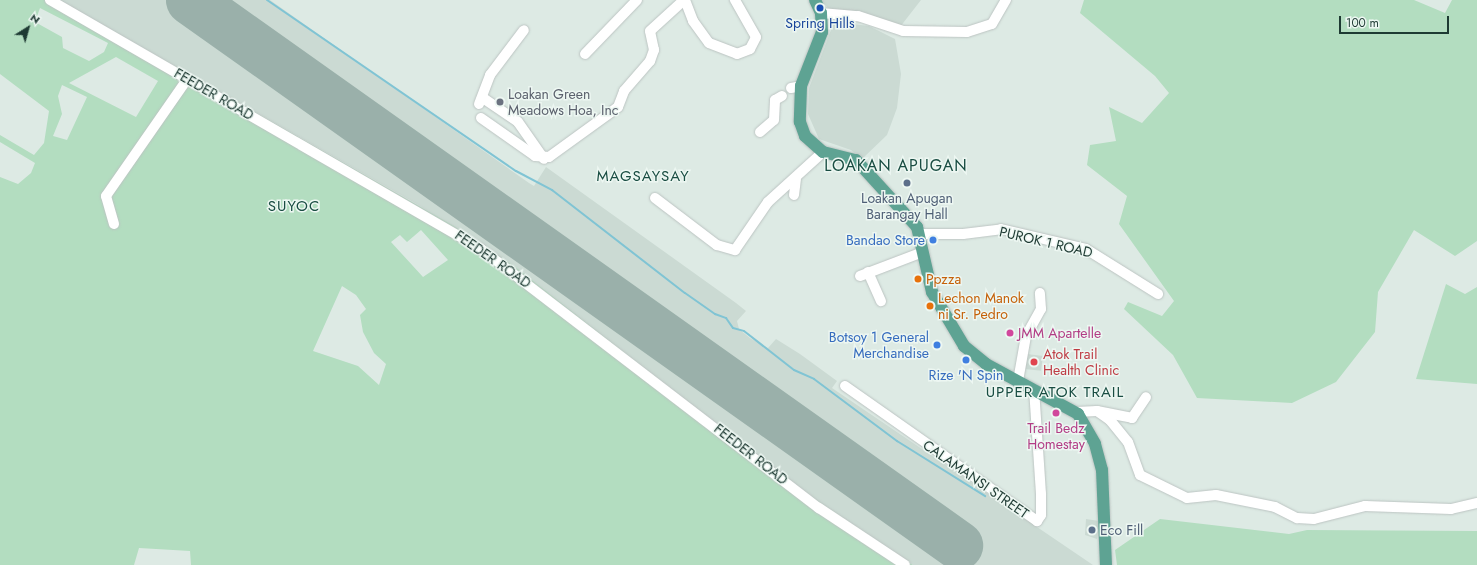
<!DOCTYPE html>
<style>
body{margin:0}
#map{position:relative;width:1477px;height:565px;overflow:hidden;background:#ddeae4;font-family:Jost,sans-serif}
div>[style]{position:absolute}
.built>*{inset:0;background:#cbdad3;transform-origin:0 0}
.green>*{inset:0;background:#b3ddc0}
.stream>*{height:2px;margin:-1px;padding:0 1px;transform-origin:1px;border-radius:1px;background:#80c4d4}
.runway>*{height:49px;margin:-24.5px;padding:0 24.5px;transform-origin:24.5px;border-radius:24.5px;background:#9ab0aa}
.roads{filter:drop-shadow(0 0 1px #bcc4c2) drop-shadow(0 0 1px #bcc4c2)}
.minor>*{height:10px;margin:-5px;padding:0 5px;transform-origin:5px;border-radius:5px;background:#fff}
.major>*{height:12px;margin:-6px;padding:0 6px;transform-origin:6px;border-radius:6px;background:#5ea393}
.dots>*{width:11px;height:11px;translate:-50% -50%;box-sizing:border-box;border:2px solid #edf7f2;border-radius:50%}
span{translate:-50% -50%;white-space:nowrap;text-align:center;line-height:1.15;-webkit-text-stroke:3px #edf7f2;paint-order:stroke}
.transit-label{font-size:14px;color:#164399}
.street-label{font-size:14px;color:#1e3a33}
.worship-label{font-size:14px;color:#5b616d}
.left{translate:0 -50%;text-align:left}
.service-label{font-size:14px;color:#4e5e75}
.shop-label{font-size:14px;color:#366cbe}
.right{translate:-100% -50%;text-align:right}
.food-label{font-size:14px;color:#c56008}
.hotel-label{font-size:14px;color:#b23c85}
.health-label{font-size:14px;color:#be3a42}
.neighbourhood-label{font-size:15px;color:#194d42;letter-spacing:1px}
.quarter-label{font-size:16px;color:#194d42;letter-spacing:1px}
.north{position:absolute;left:8px;top:8px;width:40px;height:40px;-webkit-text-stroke:3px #edf7f2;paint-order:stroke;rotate:37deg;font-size:11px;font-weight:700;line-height:16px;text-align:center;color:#1e3a33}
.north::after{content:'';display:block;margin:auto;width:14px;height:18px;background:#1e3a33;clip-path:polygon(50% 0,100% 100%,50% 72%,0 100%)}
.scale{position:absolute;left:1339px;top:16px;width:110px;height:18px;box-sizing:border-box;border:2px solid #1e3a33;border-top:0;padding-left:5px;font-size:12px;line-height:14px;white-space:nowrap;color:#1e3a33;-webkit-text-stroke:3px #edf7f2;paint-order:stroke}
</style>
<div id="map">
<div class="built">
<i style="clip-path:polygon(59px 0,270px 0,529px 183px,534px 186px,546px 167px,736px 303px,746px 311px,737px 321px,739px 329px,750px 338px,768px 348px,776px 339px,800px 354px,837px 381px,832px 388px,1093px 565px,913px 565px,783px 477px,513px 265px,415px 203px)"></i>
<i style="clip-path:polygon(821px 0,921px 0,900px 27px,863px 12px,829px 9px)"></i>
<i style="clip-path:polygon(834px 22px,869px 26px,895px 39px,901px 74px,897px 108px,887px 135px,862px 159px,851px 150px,819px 139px,808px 114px,809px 88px)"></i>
<i style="left:1027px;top:354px;width:16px;height:15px;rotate:7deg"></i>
<i style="clip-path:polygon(1086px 519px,1099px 521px,1097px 539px,1085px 535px)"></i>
</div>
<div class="green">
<i style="clip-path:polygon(evenodd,0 0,59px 0,454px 226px,513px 265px,783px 477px,913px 565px,191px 565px,190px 551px,139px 548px,134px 565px,0 565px,0 177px,18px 184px,31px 173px,35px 163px,0 142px,0 135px,34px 155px,44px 143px,49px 111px,0 74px,0 0,40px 8px,108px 43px,104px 52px,89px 61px,63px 48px,62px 37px,35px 22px,40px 8px,0 0,116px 57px,158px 81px,136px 117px,69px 83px,116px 57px,0 0,62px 85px,87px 97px,67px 140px,53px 136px,62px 114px,58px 96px,62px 85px,0 0,421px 230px,448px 260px,423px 277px,391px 242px,400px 235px,407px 242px,421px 230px,0 0,342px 286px,356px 295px,366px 309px,360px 315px,363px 332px,374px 353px,386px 364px,379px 385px,358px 366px,313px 351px,342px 286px)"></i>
<i style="clip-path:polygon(1084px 0,1414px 0,1445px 13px,1452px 0,1477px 0,1477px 241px,1455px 256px,1414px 230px,1378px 292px,1375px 332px,1336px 382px,1292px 403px,1197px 398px,1173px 355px,1124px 309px,1128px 302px,1162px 316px,1174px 301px,1119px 224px,1127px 196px,1087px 165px,1090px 145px,1116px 141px,1109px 107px,1142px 123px,1169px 93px,1155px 76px,1080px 13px)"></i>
<i style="clip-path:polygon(1446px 284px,1465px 294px,1477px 287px,1477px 384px,1416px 379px)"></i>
<i style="clip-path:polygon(1160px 519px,1289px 534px,1307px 530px,1477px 531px,1477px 565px,1117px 565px,1115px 550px)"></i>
</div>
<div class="stream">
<i style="left:267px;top:0;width:302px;rotate:34.5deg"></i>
<i style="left:516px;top:171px;width:41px;rotate:27.8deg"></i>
<i style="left:552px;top:190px;width:168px;rotate:37.8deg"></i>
<i style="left:685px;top:293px;width:37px;rotate:35deg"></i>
<i style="left:715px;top:314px;width:12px;rotate:20deg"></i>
<i style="left:726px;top:318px;width:12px;rotate:55deg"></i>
<i style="left:733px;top:328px;width:11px;rotate:15deg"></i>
<i style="left:744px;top:331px;width:63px;rotate:38deg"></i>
<i style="left:794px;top:370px;width:22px;rotate:24deg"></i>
<i style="left:814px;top:379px;width:104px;rotate:36.8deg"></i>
<i style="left:897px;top:441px;width:104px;rotate:32deg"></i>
</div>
<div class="runway">
<i style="left:190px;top:0;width:942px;rotate:35.36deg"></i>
</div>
<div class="roads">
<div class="minor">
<i style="left:50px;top:0;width:498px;rotate:30deg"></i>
<i style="left:481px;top:249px;width:426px;rotate:37.5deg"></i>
<i style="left:819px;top:508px;width:103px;rotate:33.5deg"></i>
<i style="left:685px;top:0;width:22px;rotate:69deg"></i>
<i style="left:693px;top:21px;width:27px;rotate:54deg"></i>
<i style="left:709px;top:43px;width:30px;rotate:21deg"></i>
<i style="left:737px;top:54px;width:14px;rotate:-21deg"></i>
<i style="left:750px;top:49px;width:13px;rotate:-63deg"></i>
<i style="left:756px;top:37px;width:43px;rotate:-119.6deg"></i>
<i style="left:821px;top:13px;width:37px;rotate:5deg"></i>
<i style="left:858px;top:16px;width:47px;rotate:18.4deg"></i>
<i style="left:903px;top:31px;width:64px;rotate:0.9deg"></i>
<i style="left:967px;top:32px;width:26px;rotate:-18deg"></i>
<i style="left:992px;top:24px;width:28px;rotate:-60deg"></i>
<i style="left:585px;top:54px;width:75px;rotate:-46.1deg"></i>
<i style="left:791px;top:88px;width:10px;rotate:-11deg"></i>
<i style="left:483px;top:98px;width:42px;rotate:34.4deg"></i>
<i style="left:518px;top:122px;width:45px;rotate:54.9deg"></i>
<i style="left:479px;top:104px;width:31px;rotate:-69deg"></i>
<i style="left:490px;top:75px;width:56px;rotate:-52.9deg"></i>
<i style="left:481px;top:118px;width:66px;rotate:35.1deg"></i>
<i style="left:535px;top:156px;width:14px;rotate:4deg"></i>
<i style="left:549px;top:157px;width:85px;rotate:-35.9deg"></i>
<i style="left:618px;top:107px;width:17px;rotate:-69deg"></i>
<i style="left:624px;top:91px;width:40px;rotate:-49deg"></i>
<i style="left:650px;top:61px;width:12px;rotate:-70deg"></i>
<i style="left:654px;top:50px;width:19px;rotate:-102deg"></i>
<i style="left:650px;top:31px;width:46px;rotate:-42.4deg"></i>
<i style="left:760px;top:132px;width:18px;rotate:-41deg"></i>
<i style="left:774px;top:120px;width:20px;rotate:-87deg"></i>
<i style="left:775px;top:100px;width:8px;rotate:-30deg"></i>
<i style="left:794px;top:195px;width:16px;rotate:-83deg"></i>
<i style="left:655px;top:198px;width:78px;rotate:37.2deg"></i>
<i style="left:717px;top:245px;width:19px;rotate:16deg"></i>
<i style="left:735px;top:250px;width:58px;rotate:-55.5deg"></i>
<i style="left:768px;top:202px;width:74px;rotate:-42.3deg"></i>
<i style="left:114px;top:224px;width:29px;rotate:-106deg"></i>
<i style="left:106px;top:196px;width:144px;rotate:-55.2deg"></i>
<i style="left:921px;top:234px;width:42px"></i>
<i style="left:963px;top:234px;width:38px;rotate:-7deg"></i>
<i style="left:1001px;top:229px;width:87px;rotate:13.2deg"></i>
<i style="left:1086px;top:249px;width:85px;rotate:32deg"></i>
<i style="left:868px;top:272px;width:32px;rotate:66deg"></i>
<i style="left:860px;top:276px;width:67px;rotate:-20.9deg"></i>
<i style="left:1018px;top:381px;width:46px;rotate:-79.9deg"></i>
<i style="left:1026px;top:336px;width:31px;rotate:-61deg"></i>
<i style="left:1041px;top:309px;width:16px;rotate:-94deg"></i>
<i style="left:845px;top:386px;width:235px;rotate:35.1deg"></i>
<i style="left:1037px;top:521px;width:7px;rotate:-56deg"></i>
<i style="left:1041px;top:515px;width:21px;rotate:-90deg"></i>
<i style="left:1041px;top:494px;width:105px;rotate:-93.8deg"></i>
<i style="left:1097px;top:411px;width:36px;rotate:11deg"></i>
<i style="left:1132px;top:418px;width:25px;rotate:-56deg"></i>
<i style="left:1076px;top:412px;width:21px;rotate:-3deg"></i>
<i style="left:1097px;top:411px;width:16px;rotate:35deg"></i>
<i style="left:1110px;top:420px;width:28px;rotate:51deg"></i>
<i style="left:1128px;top:442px;width:35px;rotate:70deg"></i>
<i style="left:1140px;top:475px;width:52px;rotate:26.1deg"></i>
<i style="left:1187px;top:498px;width:29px;rotate:-6deg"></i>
<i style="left:1216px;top:495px;width:60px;rotate:11.5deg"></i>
<i style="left:1275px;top:507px;width:25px;rotate:27deg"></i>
<i style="left:1297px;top:518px;width:17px;rotate:3deg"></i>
<i style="left:1314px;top:519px;width:53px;rotate:-14.3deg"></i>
<i style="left:1365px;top:506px;width:86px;rotate:2deg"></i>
<i style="left:1451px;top:509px;width:27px;rotate:-13deg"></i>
</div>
<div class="major">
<i style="left:815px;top:0;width:14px;rotate:65deg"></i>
<i style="left:821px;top:13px;width:19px;rotate:87deg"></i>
<i style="left:822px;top:32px;width:58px;rotate:111.3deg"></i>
<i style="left:801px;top:86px;width:36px;rotate:92deg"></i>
<i style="left:800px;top:122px;width:15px;rotate:70deg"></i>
<i style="left:805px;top:136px;width:24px;rotate:42deg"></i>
<i style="left:823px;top:152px;width:34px;rotate:14deg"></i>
<i style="left:856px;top:160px;width:91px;rotate:47.7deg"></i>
<i style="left:917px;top:227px;width:67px;rotate:77deg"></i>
<i style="left:932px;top:292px;width:63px;rotate:59.3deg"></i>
<i style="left:964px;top:346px;width:28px;rotate:39deg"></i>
<i style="left:986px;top:364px;width:105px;rotate:28.5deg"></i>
<i style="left:1078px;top:414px;width:34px;rotate:60deg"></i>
<i style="left:1095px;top:444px;width:27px;rotate:75deg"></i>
<i style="left:1102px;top:470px;width:95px;rotate:87.6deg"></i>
</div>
</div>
<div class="dots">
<i style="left:820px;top:8px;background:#1a4fb4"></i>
<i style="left:500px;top:102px;background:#6b7280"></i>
<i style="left:907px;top:183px;background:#5c6f8a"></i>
<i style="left:933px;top:240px;background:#3f7fe0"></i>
<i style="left:918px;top:279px;background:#e8710a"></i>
<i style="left:930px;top:306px;background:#e8710a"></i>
<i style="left:1010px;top:333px;background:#d1479c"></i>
<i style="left:937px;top:345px;background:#3f7fe0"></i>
<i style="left:966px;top:360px;background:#3f7fe0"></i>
<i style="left:1034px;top:362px;background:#e0444e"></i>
<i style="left:1056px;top:413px;background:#d1479c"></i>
<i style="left:1092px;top:530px;background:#5c6f8a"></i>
</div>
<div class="transit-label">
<span style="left:820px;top:23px">Spring Hills</span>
</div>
<div class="street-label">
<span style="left:214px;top:94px;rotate:30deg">FEEDER ROAD</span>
<span style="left:1046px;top:242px;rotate:13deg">PUROK 1 ROAD</span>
<span style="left:493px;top:259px;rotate:35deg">FEEDER ROAD</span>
<span style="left:751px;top:454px;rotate:38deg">FEEDER ROAD</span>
<span style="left:976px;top:479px;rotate:35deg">CALAMANSI STREET</span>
</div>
<div class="worship-label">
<span class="left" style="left:508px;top:102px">Loakan Green<br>Meadows Hoa, Inc</span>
</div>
<div class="service-label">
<span style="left:907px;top:206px">Loakan Apugan<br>Barangay Hall</span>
<span class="left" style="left:1100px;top:530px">Eco Fill</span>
</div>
<div class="shop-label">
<span class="right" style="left:925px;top:240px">Bandao Store</span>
<span class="right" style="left:929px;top:345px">Botsoy 1 General<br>Merchandise</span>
<span style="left:966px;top:375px">Rize 'N Spin</span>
</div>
<div class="food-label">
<span class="left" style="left:926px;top:279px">Ppzza</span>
<span class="left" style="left:938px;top:306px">Lechon Manok<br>ni Sr. Pedro</span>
</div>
<div class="hotel-label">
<span class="left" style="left:1018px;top:333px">JMM Apartelle</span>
<span style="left:1056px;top:436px">Trail Bedz<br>Homestay</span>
</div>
<div class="health-label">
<span class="left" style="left:1043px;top:362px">Atok Trail<br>Health Clinic</span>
</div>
<div class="neighbourhood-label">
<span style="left:643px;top:177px">MAGSAYSAY</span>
<span style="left:294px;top:207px">SUYOC</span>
<span style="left:1055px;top:393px">UPPER ATOK TRAIL</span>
</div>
<div class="quarter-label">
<span style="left:896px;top:166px">LOAKAN APUGAN</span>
</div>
<div class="north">N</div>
<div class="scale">100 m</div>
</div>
